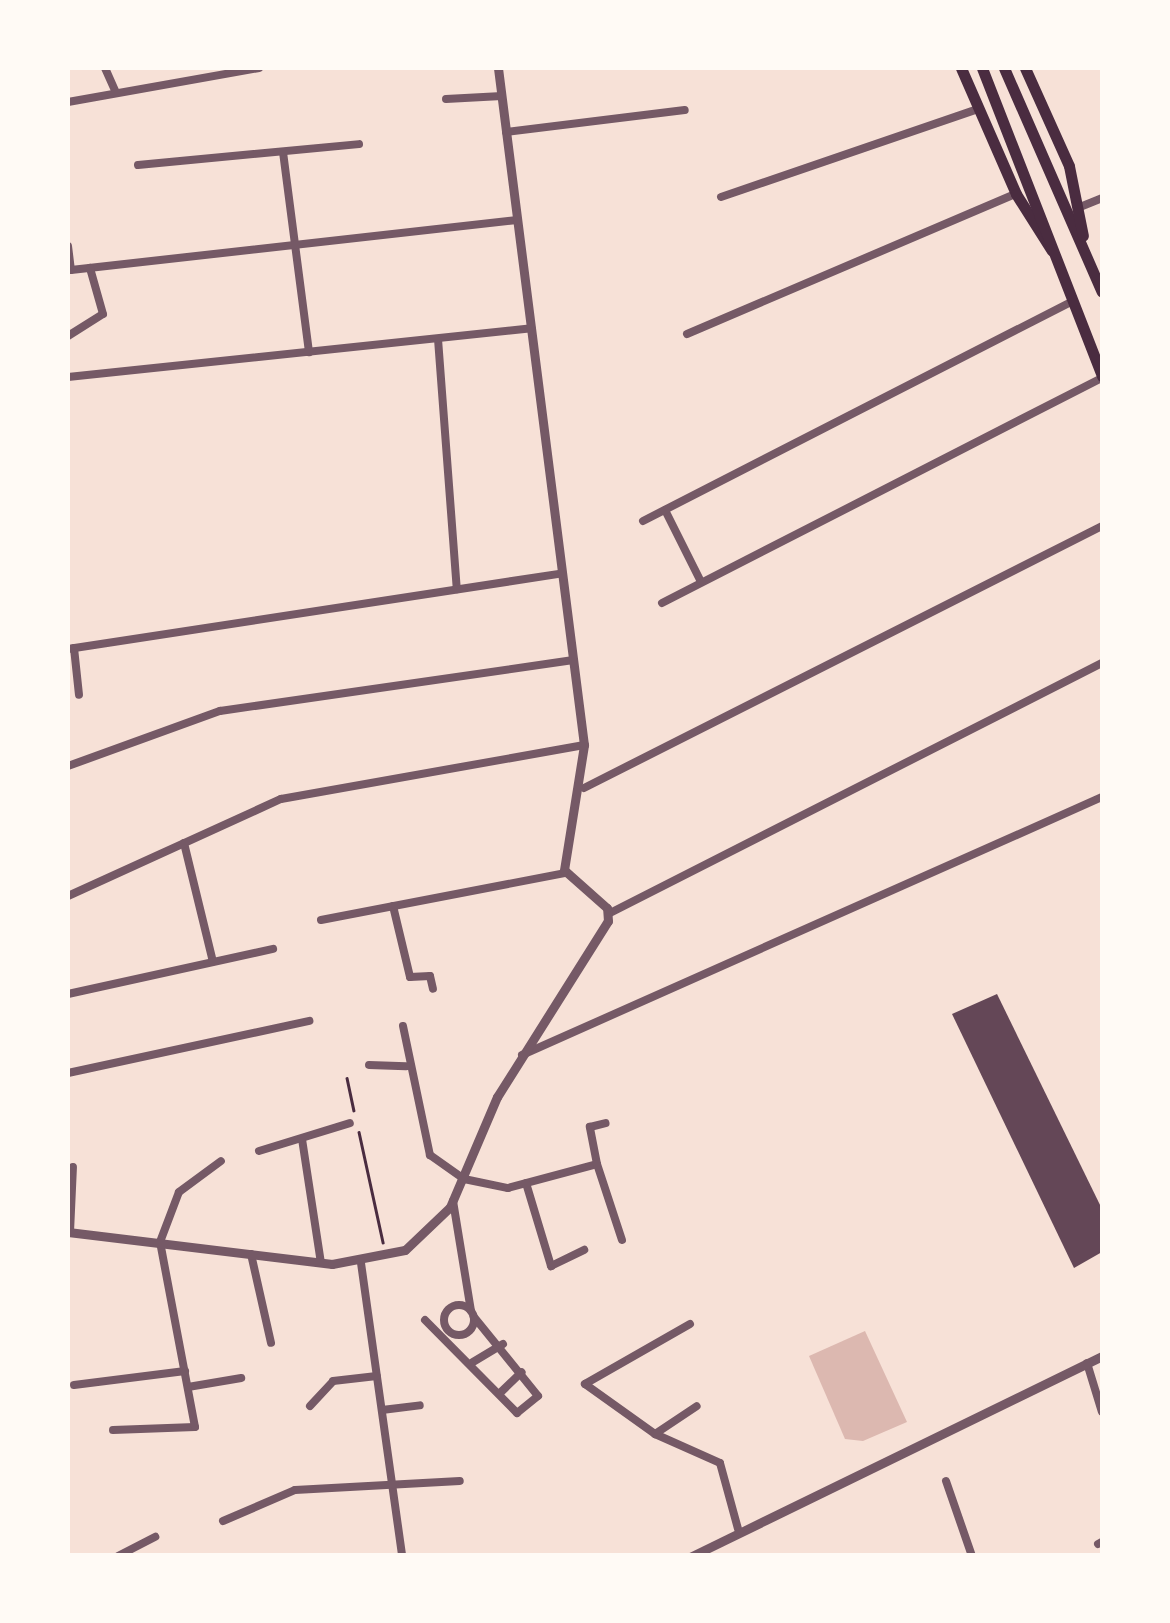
<!DOCTYPE html>
<style>
body{margin:0}
#map{position:relative;width:1170px;height:1623px;overflow:hidden;background:#f7e1d7;font-family:"Space Grotesk",sans-serif}
div>[style]{position:absolute}
.water>*{inset:0;background:#dcb8b0}
.building>*{inset:0;background:#644757}
.path>*{height:2.5px;margin:-1.25px;padding:0 1.25px;transform-origin:1.25px;border-radius:1.25px;background:#4a2c40}
.minor>*{height:8px;margin:-4px;padding:0 4px;transform-origin:4px;border-radius:4px;background:#755966}
.minor>.ring{margin:-4px;padding:0;box-sizing:content-box;background:none;border:8px solid #755966;border-radius:50%}
.tertiary>*{height:9px;margin:-4.5px;padding:0 4.5px;transform-origin:4.5px;border-radius:4.5px;background:#755966}
.primary>*{height:11px;margin:-5.5px;padding:0 5.5px;transform-origin:5.5px;border-radius:5.5px;background:#4a2c40}
span{translate:-50% -50%;white-space:nowrap;text-align:center;line-height:1.15;-webkit-text-stroke:10px #fffaf5;paint-order:stroke}
.frame{position:absolute;inset:0;border:70px solid #fffaf5;pointer-events:none}
</style>
<div id="map">
<div class="water">
<i style="clip-path:polygon(865px 1331px,907px 1422px,863px 1441px,845px 1439px,809px 1356px)"></i>
</div>
<div class="building">
<i style="clip-path:polygon(997px 994px,1102px 1209px,1102px 1252px,1074px 1268px,952px 1014px)"></i>
</div>
<div class="path">
<i style="left:347px;top:1078px;width:33px;rotate:78deg"></i>
<i style="left:359px;top:1132px;width:113px;rotate:77.7deg"></i>
</div>
<div class="minor">
<i style="left:105px;top:68px;width:27px;rotate:66deg"></i>
<i style="left:446px;top:99px;width:56px;rotate:-3.1deg"></i>
<i style="left:68px;top:102px;width:194px;rotate:-10.1deg"></i>
<i style="left:506px;top:132px;width:180px;rotate:-7deg"></i>
<i style="left:283px;top:152px;width:202px;rotate:82.6deg"></i>
<i style="left:138px;top:165px;width:222px;rotate:-5.4deg"></i>
<i style="left:721px;top:197px;width:272px;rotate:-18.9deg"></i>
<i style="left:1080px;top:207px;width:24px;rotate:-22deg"></i>
<i style="left:68px;top:246px;width:24px;rotate:83deg"></i>
<i style="left:71px;top:270px;width:449px;rotate:-6.4deg"></i>
<i style="left:687px;top:334px;width:358px;rotate:-23.1deg"></i>
<i style="left:68px;top:336px;width:41px;rotate:-32.2deg"></i>
<i style="left:103px;top:314px;width:48px;rotate:-105.8deg"></i>
<i style="left:438px;top:339px;width:251px;rotate:85.7deg"></i>
<i style="left:68px;top:377px;width:466px;rotate:-6deg"></i>
<i style="left:665px;top:510px;width:80px;rotate:63.4deg"></i>
<i style="left:643px;top:521px;width:483px;rotate:-27.1deg"></i>
<i style="left:662px;top:603px;width:494px;rotate:-27.1deg"></i>
<i style="left:74px;top:648px;width:47px;rotate:83.9deg"></i>
<i style="left:68px;top:649px;width:500px;rotate:-8.7deg"></i>
<i style="left:68px;top:766px;width:162px;rotate:-19.9deg"></i>
<i style="left:220px;top:711px;width:357px;rotate:-8.2deg"></i>
<i style="left:584px;top:788px;width:580px;rotate:-26.83deg"></i>
<i style="left:184px;top:843px;width:122px;rotate:76.3deg"></i>
<i style="left:68px;top:896px;width:234px;rotate:-24.5deg"></i>
<i style="left:281px;top:799px;width:308px;rotate:-10.1deg"></i>
<i style="left:393px;top:906px;width:73px;rotate:76.5deg"></i>
<i style="left:410px;top:977px;width:20px;rotate:-3deg"></i>
<i style="left:430px;top:976px;width:13px;rotate:77deg"></i>
<i style="left:610px;top:913px;width:552px;rotate:-26.94deg"></i>
<i style="left:321px;top:920px;width:248px;rotate:-10.9deg"></i>
<i style="left:68px;top:994px;width:210px;rotate:-12.4deg"></i>
<i style="left:403px;top:1026px;width:132px;rotate:78.2deg"></i>
<i style="left:430px;top:1155px;width:42px;rotate:35.2deg"></i>
<i style="left:464px;top:1179px;width:45px;rotate:11.6deg"></i>
<i style="left:508px;top:1188px;width:92px;rotate:-15.1deg"></i>
<i style="left:597px;top:1164px;width:38px;rotate:-101deg"></i>
<i style="left:590px;top:1127px;width:16px;rotate:-14deg"></i>
<i style="left:522px;top:1055px;width:635px;rotate:-23.98deg"></i>
<i style="left:369px;top:1065px;width:37px;rotate:2deg"></i>
<i style="left:68px;top:1073px;width:247px;rotate:-12.2deg"></i>
<i style="left:302px;top:1139px;width:125px;rotate:81.3deg"></i>
<i style="left:259px;top:1151px;width:95px;rotate:-17.1deg"></i>
<i style="left:597px;top:1164px;width:80px;rotate:71.8deg"></i>
<i style="left:526px;top:1183px;width:87px;rotate:73.2deg"></i>
<i style="left:551px;top:1266px;width:37px;rotate:-26deg"></i>
<i style="left:453px;top:1201px;width:111px;rotate:80.7deg"></i>
<i style="left:70px;top:1232px;width:65px;rotate:-87.4deg"></i>
<i style="left:251px;top:1254px;width:91px;rotate:77.3deg"></i>
<i style="left:361px;top:1263px;width:296px;rotate:82deg"></i>
<i class="ring" style="left:444px;top:1305px;width:22px;height:22px"></i>
<i style="left:425px;top:1320px;width:131px;rotate:45.3deg"></i>
<i style="left:517px;top:1413px;width:27px;rotate:-39deg"></i>
<i style="left:538px;top:1396px;width:102px;rotate:-129deg"></i>
<i style="left:690px;top:1324px;width:121px;rotate:150.3deg"></i>
<i style="left:585px;top:1384px;width:86px;rotate:35.5deg"></i>
<i style="left:655px;top:1434px;width:71px;rotate:24deg"></i>
<i style="left:720px;top:1463px;width:68px;rotate:74.7deg"></i>
<i style="left:473px;top:1362px;width:35px;rotate:-31deg"></i>
<i style="left:1087px;top:1363px;width:51px;rotate:73deg"></i>
<i style="left:74px;top:1385px;width:112px;rotate:-7.2deg"></i>
<i style="left:188px;top:1387px;width:54px;rotate:-9.6deg"></i>
<i style="left:500px;top:1393px;width:30px;rotate:-44deg"></i>
<i style="left:310px;top:1406px;width:34px;rotate:-47deg"></i>
<i style="left:333px;top:1381px;width:44px;rotate:-6.5deg"></i>
<i style="left:382px;top:1410px;width:38px;rotate:-7deg"></i>
<i style="left:113px;top:1430px;width:82px;rotate:-2.1deg"></i>
<i style="left:195px;top:1427px;width:188px;rotate:-100.7deg"></i>
<i style="left:160px;top:1242px;width:53px;rotate:-69.2deg"></i>
<i style="left:179px;top:1192px;width:52px;rotate:-36.4deg"></i>
<i style="left:655px;top:1434px;width:50px;rotate:-33.7deg"></i>
<i style="left:946px;top:1481px;width:79px;rotate:70.9deg"></i>
<i style="left:223px;top:1521px;width:78px;rotate:-23.3deg"></i>
<i style="left:295px;top:1490px;width:165px;rotate:-3.1deg"></i>
<i style="left:1098px;top:1544px;width:4px;rotate:-27deg"></i>
<i style="left:118px;top:1556px;width:42px;rotate:-27.2deg"></i>
</div>
<div class="tertiary">
<i style="left:68px;top:1232px;width:266px;rotate:6.9deg"></i>
<i style="left:332px;top:1264px;width:74px;rotate:-10.9deg"></i>
<i style="left:405px;top:1250px;width:62px;rotate:-43.7deg"></i>
<i style="left:450px;top:1207px;width:120px;rotate:-66.9deg"></i>
<i style="left:497px;top:1097px;width:208px;rotate:-57.8deg"></i>
<i style="left:608px;top:921px;width:13px;rotate:-94deg"></i>
<i style="left:607px;top:908px;width:57px;rotate:-138.5deg"></i>
<i style="left:564px;top:870px;width:127px;rotate:-80.9deg"></i>
<i style="left:584px;top:745px;width:682px;rotate:-97.24deg"></i>
<i style="left:692px;top:1556px;width:456px;rotate:-26deg"></i>
</div>
<div class="primary">
<i style="left:961px;top:68px;width:137px;rotate:66.4deg"></i>
<i style="left:1016px;top:194px;width:67px;rotate:57.7deg"></i>
<i style="left:982px;top:68px;width:331px;rotate:68.7deg"></i>
<i style="left:1004px;top:68px;width:244px;rotate:66.4deg"></i>
<i style="left:1025px;top:68px;width:107px;rotate:65.8deg"></i>
<i style="left:1069px;top:166px;width:71px;rotate:78.7deg"></i>
</div>
<div class="frame"></div>
</div>
